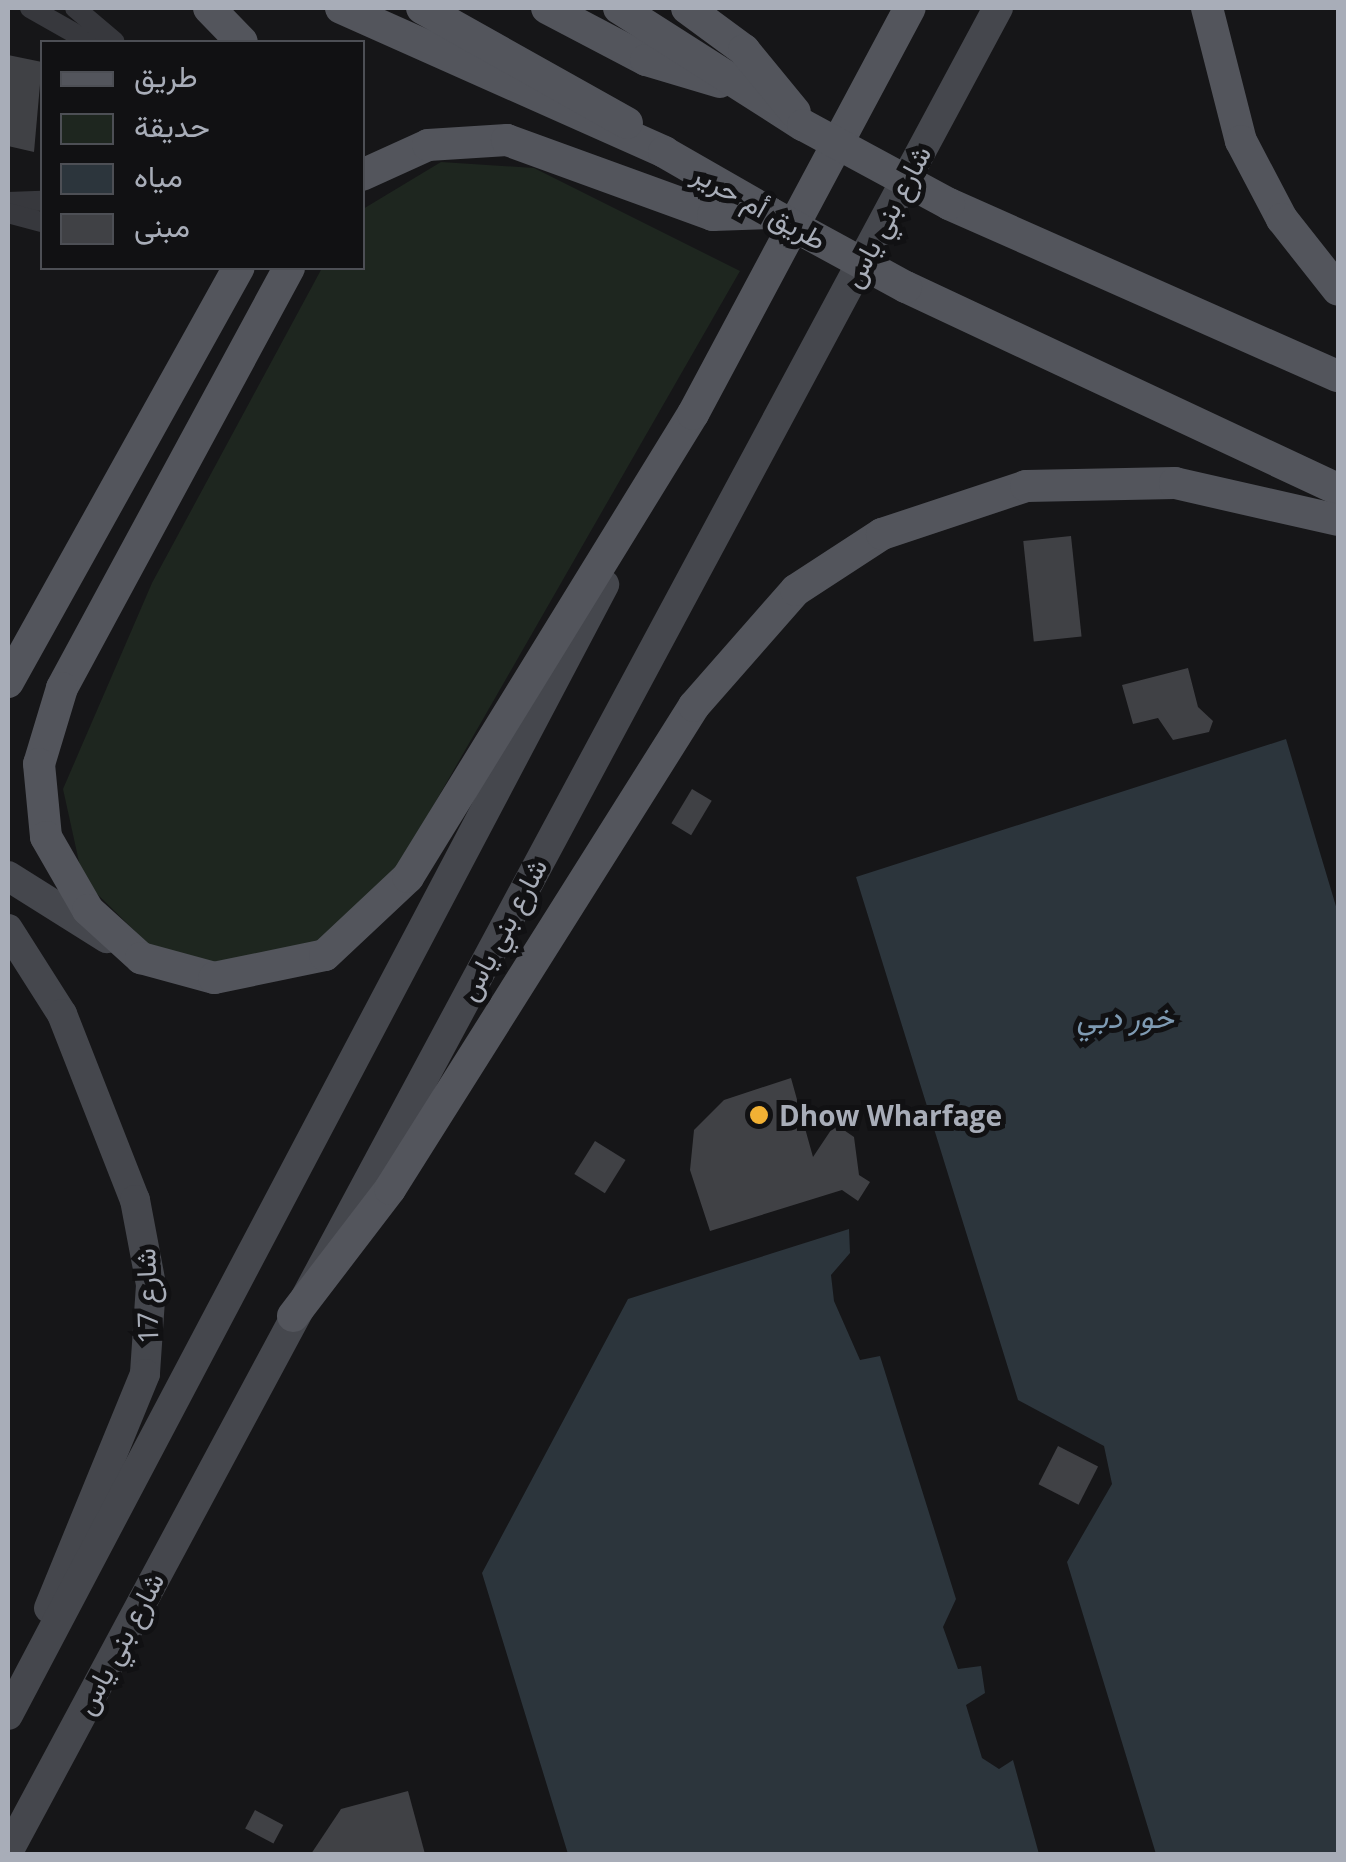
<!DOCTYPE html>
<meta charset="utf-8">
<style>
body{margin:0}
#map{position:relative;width:1346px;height:1862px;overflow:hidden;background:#161618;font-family:"Open Sans",Vazirmatn,sans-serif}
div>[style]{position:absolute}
.green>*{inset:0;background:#1e261f}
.water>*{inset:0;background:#2c353c}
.building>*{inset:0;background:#404145;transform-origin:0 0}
.street>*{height:20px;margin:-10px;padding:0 10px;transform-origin:10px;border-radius:10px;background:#37383d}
.secondary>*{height:30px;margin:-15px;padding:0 15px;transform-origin:15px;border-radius:15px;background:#45474d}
.primary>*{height:32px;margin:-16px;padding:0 16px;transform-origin:16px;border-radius:16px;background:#53555c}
.primary-bridge>*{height:32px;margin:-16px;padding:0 16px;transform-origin:16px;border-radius:16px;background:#53555c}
.dots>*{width:28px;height:28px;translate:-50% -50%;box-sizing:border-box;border:5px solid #111113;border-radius:50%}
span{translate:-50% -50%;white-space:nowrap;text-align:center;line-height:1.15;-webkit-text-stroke:10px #111113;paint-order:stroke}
.street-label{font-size:28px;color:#a8adb8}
.poi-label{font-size:28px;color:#a8adb8;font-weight:700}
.left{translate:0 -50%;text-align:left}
.water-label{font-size:30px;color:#7f9bb3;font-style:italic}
.frame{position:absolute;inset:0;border:10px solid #a8adb8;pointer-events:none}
.legend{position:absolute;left:40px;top:40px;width:325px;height:230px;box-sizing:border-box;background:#111113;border:2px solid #4d4f55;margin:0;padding:12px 18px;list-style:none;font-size:30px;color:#a8adb8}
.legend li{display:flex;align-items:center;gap:20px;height:50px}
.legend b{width:50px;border:2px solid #4d4f55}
</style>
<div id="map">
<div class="green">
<i style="clip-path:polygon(441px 162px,534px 168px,740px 271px,370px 916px,306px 960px,209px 963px,152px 948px,83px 880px,63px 789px,152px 583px,322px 268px,362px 268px,363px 209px)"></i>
</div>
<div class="water">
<i style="clip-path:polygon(1286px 739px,1338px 913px,1338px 1854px,1156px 1854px,1067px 1562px,1112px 1484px,1104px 1446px,1018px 1400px,856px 877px)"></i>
<i style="clip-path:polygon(849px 1229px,850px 1253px,831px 1275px,834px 1301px,860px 1360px,880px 1356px,956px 1599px,943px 1627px,958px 1669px,981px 1666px,985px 1693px,966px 1705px,982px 1758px,999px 1769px,1013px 1760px,1039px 1854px,568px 1854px,482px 1573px,628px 1299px)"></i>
</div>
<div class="building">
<i style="clip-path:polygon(8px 55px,42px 62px,34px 152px,8px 146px)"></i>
<i style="left:1071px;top:536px;width:101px;height:48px;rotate:84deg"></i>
<i style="clip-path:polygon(1188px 668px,1198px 707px,1213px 721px,1209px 732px,1173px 740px,1158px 718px,1133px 724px,1122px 685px)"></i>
<i style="left:692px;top:789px;width:23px;height:40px;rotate:31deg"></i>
<i style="clip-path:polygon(791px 1078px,813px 1157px,835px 1124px,854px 1137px,859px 1175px,870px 1182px,858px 1201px,842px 1190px,710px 1231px,690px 1170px,694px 1130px,724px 1100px)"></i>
<i style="left:595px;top:1141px;width:36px;height:39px;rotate:32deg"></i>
<i style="left:1058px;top:1446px;width:45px;height:43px;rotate:27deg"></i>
<i style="clip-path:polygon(408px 1791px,425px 1854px,311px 1854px,341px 1809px)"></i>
<i style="left:255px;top:1810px;width:32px;height:21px;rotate:28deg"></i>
</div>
<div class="street">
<i style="left:30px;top:8px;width:69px;rotate:29.5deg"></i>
<i style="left:75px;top:8px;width:52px;rotate:40.4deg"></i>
<i style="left:8px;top:202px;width:34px;rotate:-2deg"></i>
<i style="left:8px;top:213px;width:35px;rotate:15deg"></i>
</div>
<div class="secondary">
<i style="left:8px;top:876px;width:117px;rotate:32.1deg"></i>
<i style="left:8px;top:929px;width:101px;rotate:57.6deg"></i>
<i style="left:62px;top:1014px;width:200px;rotate:68.6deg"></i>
<i style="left:135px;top:1200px;width:86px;rotate:79.3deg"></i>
<i style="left:151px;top:1285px;width:89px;rotate:93.9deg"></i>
<i style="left:145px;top:1374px;width:253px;rotate:112.3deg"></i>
<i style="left:8px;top:1715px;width:1278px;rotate:-62.19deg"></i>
<i style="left:8px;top:1852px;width:2093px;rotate:-61.77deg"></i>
</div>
<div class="primary">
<i style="left:209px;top:8px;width:47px;rotate:45.9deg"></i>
<i style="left:341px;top:8px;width:354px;rotate:24deg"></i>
<i style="left:664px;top:152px;width:122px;rotate:29.9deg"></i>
<i style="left:422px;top:8px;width:235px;rotate:29.3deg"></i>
<i style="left:547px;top:8px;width:112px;rotate:27.7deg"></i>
<i style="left:646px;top:60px;width:77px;rotate:16.6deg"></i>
<i style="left:619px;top:8px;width:218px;rotate:32.5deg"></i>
<i style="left:687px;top:8px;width:71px;rotate:36.4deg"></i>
<i style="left:744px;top:50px;width:80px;rotate:50.6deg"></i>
<i style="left:1207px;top:8px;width:137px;rotate:75.7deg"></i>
<i style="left:1241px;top:141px;width:88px;rotate:62.3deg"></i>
<i style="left:1282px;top:219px;width:90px;rotate:51.7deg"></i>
<i style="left:362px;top:175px;width:72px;rotate:-24.4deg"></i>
<i style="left:428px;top:145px;width:79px;rotate:-3.6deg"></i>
<i style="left:507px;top:140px;width:219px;rotate:20deg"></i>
<i style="left:713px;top:215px;width:57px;rotate:-2deg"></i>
<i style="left:949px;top:204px;width:425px;rotate:23.9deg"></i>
<i style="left:289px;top:268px;width:477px;rotate:118.4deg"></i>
<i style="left:62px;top:688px;width:79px;rotate:106.8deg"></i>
<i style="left:39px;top:764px;width:73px;rotate:84.5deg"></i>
<i style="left:46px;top:837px;width:84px;rotate:60.1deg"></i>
<i style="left:88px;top:910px;width:72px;rotate:42.2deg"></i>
<i style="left:141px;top:958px;width:76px;rotate:15.3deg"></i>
<i style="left:214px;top:978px;width:113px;rotate:-11.7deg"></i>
<i style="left:325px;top:955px;width:114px;rotate:-43.2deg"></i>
<i style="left:408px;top:877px;width:544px;rotate:-58.39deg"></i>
<i style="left:693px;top:414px;width:460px;rotate:-61.9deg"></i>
<i style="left:906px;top:287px;width:477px;rotate:25.1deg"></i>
<i style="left:8px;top:682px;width:474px;rotate:-60.9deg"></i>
<i style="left:293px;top:1316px;width:160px;rotate:-52.6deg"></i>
<i style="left:390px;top:1189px;width:571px;rotate:-57.81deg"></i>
<i style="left:694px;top:706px;width:154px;rotate:-48.7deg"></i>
<i style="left:796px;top:590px;width:103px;rotate:-33.1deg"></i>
<i style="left:882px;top:534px;width:152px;rotate:-18.4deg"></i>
<i style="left:1026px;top:486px;width:149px;rotate:-1.2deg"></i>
<i style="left:1175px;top:483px;width:167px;rotate:12.8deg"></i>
</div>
<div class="primary-bridge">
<i style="left:803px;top:125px;width:166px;rotate:28.4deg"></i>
<i style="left:770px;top:213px;width:155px;rotate:28.6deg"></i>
</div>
<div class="dots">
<i style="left:759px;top:1115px;background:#f2b134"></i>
</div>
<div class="street-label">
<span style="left:760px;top:206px;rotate:29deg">طريق أم حرير</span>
<span style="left:886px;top:216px;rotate:-62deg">شارع بني ياس</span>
<span style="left:502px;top:929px;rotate:-62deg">شارع بني ياس</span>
<span style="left:146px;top:1296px;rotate:-92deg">شارع 17</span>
<span style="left:119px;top:1643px;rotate:-62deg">شارع بني ياس</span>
</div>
<div class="poi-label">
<span class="left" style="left:779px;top:1115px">Dhow Wharfage</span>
</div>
<div class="water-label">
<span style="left:1125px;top:1017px">خور دبي</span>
</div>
<div class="frame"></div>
<ul class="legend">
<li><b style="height:12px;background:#53555c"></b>طريق</li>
<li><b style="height:28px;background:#1e261f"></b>حديقة</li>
<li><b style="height:28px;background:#2c353c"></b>مياه</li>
<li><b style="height:28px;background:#404145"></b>مبنى</li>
</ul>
</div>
